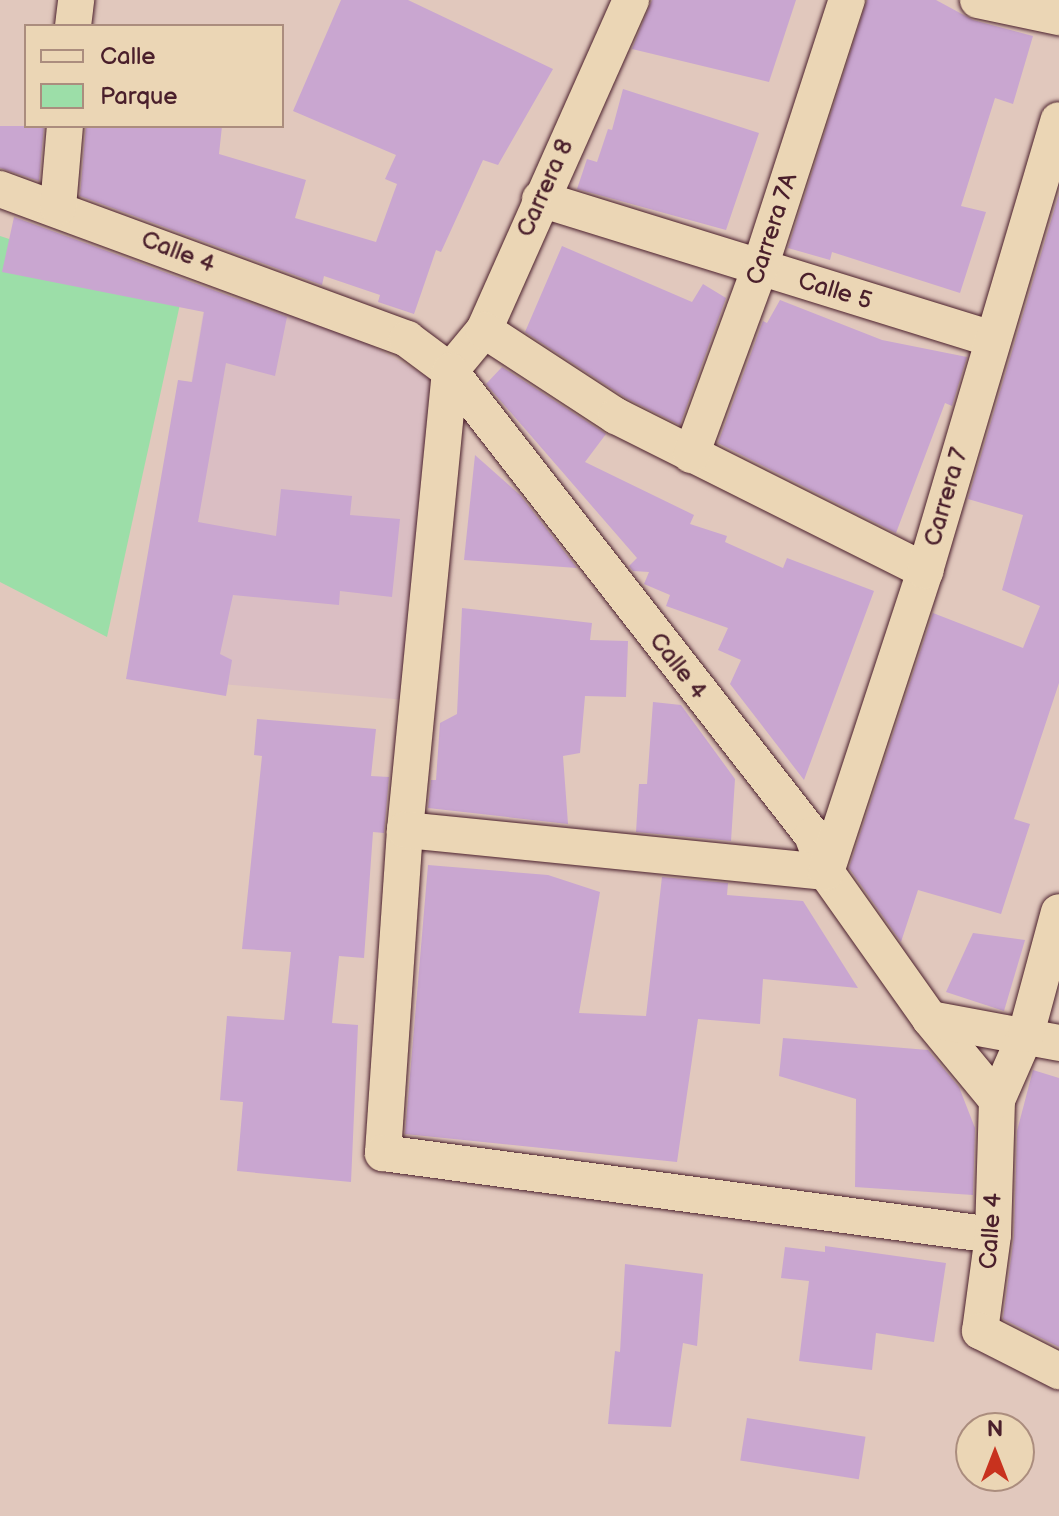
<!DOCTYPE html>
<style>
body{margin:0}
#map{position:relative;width:1059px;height:1516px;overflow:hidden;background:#e1c8bd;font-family:"Balsamiq Sans",sans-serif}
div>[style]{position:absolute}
.built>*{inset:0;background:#dabec3}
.green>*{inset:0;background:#9cdea8}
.building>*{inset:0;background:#c9a6d0;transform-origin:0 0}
.roads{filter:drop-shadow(0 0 2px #4a1f2b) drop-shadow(0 0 2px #4a1f2b)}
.minor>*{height:36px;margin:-18px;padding:0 18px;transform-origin:18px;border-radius:18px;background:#ebd6b5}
span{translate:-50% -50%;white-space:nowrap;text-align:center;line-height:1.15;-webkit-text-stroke:7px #ebd6b5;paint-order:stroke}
.street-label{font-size:24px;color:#4a1f2b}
.legend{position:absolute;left:24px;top:24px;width:260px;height:104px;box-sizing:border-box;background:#ebd6b5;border:2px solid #ab8d7e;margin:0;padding:10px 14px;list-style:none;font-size:24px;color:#4a1f2b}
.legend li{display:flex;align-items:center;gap:16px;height:40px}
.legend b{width:40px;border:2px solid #ab8d7e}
.north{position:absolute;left:955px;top:1412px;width:80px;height:80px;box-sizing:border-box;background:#ebd6b5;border:2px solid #ab8d7e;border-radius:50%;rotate:0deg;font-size:22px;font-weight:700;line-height:32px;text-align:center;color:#4a1f2b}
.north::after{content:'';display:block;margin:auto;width:28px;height:36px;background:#c8321e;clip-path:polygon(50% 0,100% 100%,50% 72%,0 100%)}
</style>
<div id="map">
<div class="built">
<i style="clip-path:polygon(207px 290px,336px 326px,434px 380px,406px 700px,141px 677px)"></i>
</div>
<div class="green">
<i style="clip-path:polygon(0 236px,182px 295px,107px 637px,0 582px)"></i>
</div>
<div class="building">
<i style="clip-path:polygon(341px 0,408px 0,553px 69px,498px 165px,483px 160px,441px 252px,436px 250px,414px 314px,378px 302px,380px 295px,324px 276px,322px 285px,80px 196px,86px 126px,222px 126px,219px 154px,306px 180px,295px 218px,376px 242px,397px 184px,385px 179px,396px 155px,293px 111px)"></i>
<i style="clip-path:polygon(652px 0,796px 0,769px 82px,632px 49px)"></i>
<i style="clip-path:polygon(867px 0,936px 0,973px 20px,1033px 36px,1013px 104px,995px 98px,961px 206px,986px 212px,960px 293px,832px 252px,830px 260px,788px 248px)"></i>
<i style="clip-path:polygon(623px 89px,759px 133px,726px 230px,577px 189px,587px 159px,597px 162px,608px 129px,612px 130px)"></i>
<i style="clip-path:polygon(0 126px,44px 126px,39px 181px,0 168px)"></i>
<i style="clip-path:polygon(1059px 194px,1059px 683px,1014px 819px,1030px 824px,1001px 914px,918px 890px,901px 942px,849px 868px,933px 613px,1023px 648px,1040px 606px,1002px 590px,1023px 515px,968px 499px)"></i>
<i style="clip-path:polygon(14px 217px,287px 317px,275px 376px,226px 363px,198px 522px,276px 536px,281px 489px,352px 496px,350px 515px,400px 519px,392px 597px,340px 591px,339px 605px,233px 595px,220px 654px,232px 660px,226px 696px,126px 679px,178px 380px,192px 382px,204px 312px,2px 272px)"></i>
<i style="clip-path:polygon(562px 246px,692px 302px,703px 284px,726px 298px,680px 425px,626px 398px,525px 332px)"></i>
<i style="clip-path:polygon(780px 300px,882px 340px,967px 357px,952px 406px,945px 403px,896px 533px,718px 443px,763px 321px,767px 323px)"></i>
<i style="clip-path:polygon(502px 367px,606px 434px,585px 462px,694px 515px,690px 524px,727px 536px,725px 542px,783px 568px,787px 558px,874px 591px,804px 780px,730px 684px,741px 660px,718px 650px,728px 628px,666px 606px,670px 595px,644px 584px,649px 572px,633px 571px,629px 566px,637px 558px,486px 384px)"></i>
<i style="clip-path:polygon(475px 455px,520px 495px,577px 568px,464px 560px)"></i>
<i style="clip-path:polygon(462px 608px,592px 623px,590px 640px,628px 641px,626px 697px,585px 696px,580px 753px,563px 756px,568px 824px,428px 808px,431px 780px,436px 780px,440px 723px,457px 714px)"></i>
<i style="clip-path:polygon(653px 702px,681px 705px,735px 779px,731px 841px,636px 832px,639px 784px,647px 784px)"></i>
<i style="clip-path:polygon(257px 719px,376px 729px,371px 776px,389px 777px,384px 833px,373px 832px,364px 958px,339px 956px,332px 1023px,358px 1025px,351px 1182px,237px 1171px,243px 1102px,220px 1100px,227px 1016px,284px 1020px,291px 952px,242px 949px,262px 756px,254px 755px)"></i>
<i style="clip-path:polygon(428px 865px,548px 875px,600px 892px,579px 1013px,646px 1016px,662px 877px,728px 883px,727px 895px,803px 901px,858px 988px,763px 979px,760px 1024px,698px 1019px,677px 1162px,405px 1134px)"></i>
<i style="clip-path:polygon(973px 933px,1025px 940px,1004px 1011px,946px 992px)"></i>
<i style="clip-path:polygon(783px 1038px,928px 1050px,959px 1087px,975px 1128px,973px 1195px,855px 1187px,856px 1099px,779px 1076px)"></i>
<i style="clip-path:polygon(1033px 1070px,1059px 1078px,1059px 1347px,1003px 1319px,1014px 1236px,1017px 1131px)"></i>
<i style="clip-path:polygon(825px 1246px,946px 1263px,934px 1342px,876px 1333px,872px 1370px,799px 1361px,809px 1281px,781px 1278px,785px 1247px,825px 1252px)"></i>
<i style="clip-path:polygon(625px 1264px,703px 1274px,697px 1346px,683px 1343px,671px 1427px,608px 1424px,615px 1351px,620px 1352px)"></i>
<i style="left:747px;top:1418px;width:120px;height:43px;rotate:9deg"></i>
</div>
<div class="roads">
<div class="minor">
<i style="left:631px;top:0;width:361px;rotate:114deg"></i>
<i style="left:484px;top:330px;width:53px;rotate:129.7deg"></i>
<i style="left:450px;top:371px;width:461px;rotate:95.6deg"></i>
<i style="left:405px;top:830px;width:324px;rotate:93.9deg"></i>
<i style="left:383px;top:1153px;width:615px;rotate:7.66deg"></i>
<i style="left:978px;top:0;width:83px;rotate:11.9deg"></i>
<i style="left:73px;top:26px;width:26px;rotate:-83deg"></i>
<i style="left:0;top:189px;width:434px;rotate:20.2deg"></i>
<i style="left:407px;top:339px;width:54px;rotate:36.7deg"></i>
<i style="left:450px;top:371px;width:589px;rotate:52.04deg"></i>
<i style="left:812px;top:835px;width:40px;rotate:69deg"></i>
<i style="left:826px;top:872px;width:180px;rotate:54.7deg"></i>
<i style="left:930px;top:1019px;width:105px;rotate:50.4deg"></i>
<i style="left:997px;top:1100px;width:135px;rotate:91.7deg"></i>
<i style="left:993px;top:1235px;width:97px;rotate:97.7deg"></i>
<i style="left:980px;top:1331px;width:89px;rotate:26.9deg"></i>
<i style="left:540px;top:199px;width:473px;rotate:17.2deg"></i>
<i style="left:58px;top:207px;width:81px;rotate:-85.1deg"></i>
<i style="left:484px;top:330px;width:158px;rotate:33.1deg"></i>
<i style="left:616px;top:416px;width:346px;rotate:26.6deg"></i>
<i style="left:691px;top:455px;width:200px;rotate:-69.8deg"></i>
<i style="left:760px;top:267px;width:281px;rotate:-72deg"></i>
<i style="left:405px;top:830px;width:423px;rotate:5.7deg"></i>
<i style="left:826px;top:872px;width:317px;rotate:-71.8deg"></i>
<i style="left:925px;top:571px;width:470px;rotate:-73.5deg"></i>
<i style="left:930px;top:1019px;width:131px;rotate:10.5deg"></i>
<i style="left:997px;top:1100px;width:72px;rotate:-66.3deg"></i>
<i style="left:1026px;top:1034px;width:126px;rotate:-74.9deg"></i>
</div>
</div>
<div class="street-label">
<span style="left:545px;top:188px;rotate:-66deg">Carrera 8</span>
<span style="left:772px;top:229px;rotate:-72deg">Carrera 7A</span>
<span style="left:178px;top:252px;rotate:21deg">Calle 4</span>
<span style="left:835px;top:291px;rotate:17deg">Calle 5</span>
<span style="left:946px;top:497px;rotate:-74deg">Carrera 7</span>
<span style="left:678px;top:666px;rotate:52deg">Calle 4</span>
<span style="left:991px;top:1231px;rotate:-86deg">Calle 4</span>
</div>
<ul class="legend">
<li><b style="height:10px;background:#ebd6b5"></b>Calle</li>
<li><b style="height:22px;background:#9cdea8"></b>Parque</li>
</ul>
<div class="north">N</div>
</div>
